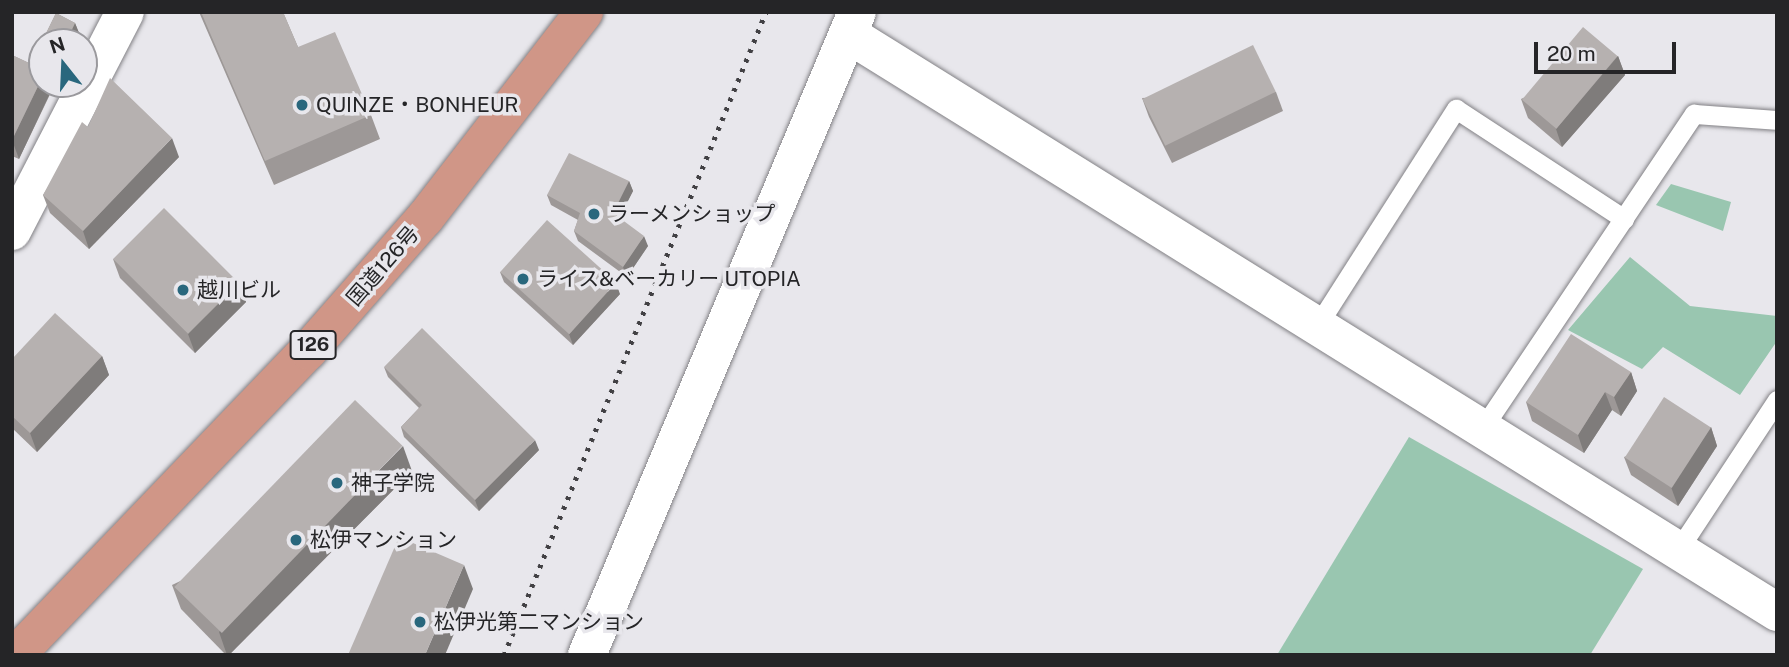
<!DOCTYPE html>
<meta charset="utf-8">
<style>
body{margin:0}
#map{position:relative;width:1789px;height:667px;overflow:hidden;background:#e8e7ec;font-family:"Public Sans","Noto Sans JP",sans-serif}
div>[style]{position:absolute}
.forest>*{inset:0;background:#99c6b0}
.roads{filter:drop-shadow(0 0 2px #828185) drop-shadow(0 0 2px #828185)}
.service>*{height:19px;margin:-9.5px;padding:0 9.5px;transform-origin:9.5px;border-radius:9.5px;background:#fff}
.minor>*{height:38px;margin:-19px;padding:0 19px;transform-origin:19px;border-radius:19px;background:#fff}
.trunk>*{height:38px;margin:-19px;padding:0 19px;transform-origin:19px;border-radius:19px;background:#d09687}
.rail>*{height:5px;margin-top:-2.5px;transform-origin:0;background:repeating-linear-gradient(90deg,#424144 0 3.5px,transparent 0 10.5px)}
.wall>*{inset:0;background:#9d9897}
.shaded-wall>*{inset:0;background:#7f7c7b}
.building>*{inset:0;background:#b6b1b0;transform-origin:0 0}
.dots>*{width:19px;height:19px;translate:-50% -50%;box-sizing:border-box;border:4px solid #e8e7ec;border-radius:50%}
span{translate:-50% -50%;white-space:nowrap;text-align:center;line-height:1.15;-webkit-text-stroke:7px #e8e7ec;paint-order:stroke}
.shield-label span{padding:2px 5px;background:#e8e7ec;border:2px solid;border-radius:5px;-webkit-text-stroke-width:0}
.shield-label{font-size:19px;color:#252527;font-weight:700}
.poi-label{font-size:21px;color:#252527}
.left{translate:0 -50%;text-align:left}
.street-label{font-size:21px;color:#252527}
.frame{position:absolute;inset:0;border:14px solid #252527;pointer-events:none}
.north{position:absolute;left:28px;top:28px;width:70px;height:70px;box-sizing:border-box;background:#e8e7ec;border:2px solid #9a999d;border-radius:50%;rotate:342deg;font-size:19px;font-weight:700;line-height:28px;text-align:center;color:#252527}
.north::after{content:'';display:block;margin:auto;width:24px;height:32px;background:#29677d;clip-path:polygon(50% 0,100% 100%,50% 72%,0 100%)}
.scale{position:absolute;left:1534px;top:42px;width:142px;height:32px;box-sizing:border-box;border:4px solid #252527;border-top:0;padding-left:9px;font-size:21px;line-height:24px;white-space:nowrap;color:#252527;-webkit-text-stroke:5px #e8e7ec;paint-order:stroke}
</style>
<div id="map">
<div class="forest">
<i style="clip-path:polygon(1671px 184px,1731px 202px,1723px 231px,1656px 205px)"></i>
<i style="clip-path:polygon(1630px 257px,1690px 306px,1777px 316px,1777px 341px,1740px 395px,1663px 347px,1642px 369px,1568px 330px)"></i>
<i style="clip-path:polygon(1409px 437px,1643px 569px,1590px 655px,1277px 655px)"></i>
</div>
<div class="roads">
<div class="service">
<i style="left:1317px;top:326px;width:258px;rotate:-57.4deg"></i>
<i style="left:1456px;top:109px;width:201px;rotate:33.2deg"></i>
<i style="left:1482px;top:429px;width:380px;rotate:-56.1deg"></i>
<i style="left:1694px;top:114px;width:83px;rotate:4.1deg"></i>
<i style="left:1678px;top:550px;width:180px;rotate:-56.6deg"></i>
</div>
<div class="minor">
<i style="left:848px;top:34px;width:1094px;rotate:31.89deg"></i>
<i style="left:12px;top:231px;width:246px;rotate:-62.7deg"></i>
<i style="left:587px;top:655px;width:697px;rotate:-67.22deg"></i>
</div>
<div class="trunk">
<i style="left:16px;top:655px;width:422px;rotate:-46.2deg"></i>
<i style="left:308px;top:351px;width:177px;rotate:-48.7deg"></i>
<i style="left:425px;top:218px;width:260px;rotate:-52.3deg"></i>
</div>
</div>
<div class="rail">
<i style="left:504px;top:655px;width:694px;rotate:-67.83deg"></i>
</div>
<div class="wall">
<i style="clip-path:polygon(199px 12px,283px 12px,298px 47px,371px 115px,380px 139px,274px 185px)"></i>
<i style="clip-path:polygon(56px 13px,75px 23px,79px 33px,74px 42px,42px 42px,42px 84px,55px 84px,19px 159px,12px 156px,12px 55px,31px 64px)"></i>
<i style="clip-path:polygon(1618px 56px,1625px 75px,1562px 147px,1528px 118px,1521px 99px)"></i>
<i style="clip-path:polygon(1276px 92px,1283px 111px,1172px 163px,1149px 117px,1142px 98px)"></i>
<i style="clip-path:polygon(88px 127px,179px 157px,89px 249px,50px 213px,43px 195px)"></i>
<i style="clip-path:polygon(629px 181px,633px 191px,619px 217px,648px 246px,627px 277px,578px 241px,574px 231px,578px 220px,551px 205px,547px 195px)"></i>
<i style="clip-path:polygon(113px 259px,239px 283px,246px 302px,195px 353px,120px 278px)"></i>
<i style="clip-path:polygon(500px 272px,620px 294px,573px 345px,504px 282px)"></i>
<i style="clip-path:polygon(102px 356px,109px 375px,37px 452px,12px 428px,12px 359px)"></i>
<i style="clip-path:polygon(384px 367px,539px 450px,479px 511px,404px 437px,401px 427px,419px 408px,388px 377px)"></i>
<i style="clip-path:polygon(1631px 372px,1637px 391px,1621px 416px,1612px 410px,1584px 453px,1532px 421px,1526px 402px)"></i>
<i style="clip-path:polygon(1711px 427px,1717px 446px,1678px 506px,1631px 475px,1624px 457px)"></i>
<i style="clip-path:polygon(412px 471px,229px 655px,226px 655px,181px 609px,172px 585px)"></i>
</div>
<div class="shaded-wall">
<i style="clip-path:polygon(75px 23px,79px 33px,74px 42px,66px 42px)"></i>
<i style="clip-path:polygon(1618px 56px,1625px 75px,1562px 147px,1556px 129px)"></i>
<i style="clip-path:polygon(42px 78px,42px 84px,50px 84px,52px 89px,19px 159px,12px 140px)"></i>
<i style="clip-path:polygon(172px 138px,179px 157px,89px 249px,83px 231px)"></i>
<i style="clip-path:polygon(629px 181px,633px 191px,617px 223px,613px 213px)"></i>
<i style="clip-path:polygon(644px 236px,648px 246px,627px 277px,623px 267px)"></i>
<i style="clip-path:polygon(239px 283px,246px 302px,195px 353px,188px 334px)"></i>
<i style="clip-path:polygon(616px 283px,620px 294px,573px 345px,569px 334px)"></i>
<i style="clip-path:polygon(102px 356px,109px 375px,37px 452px,30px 433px)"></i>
<i style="clip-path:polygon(1631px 372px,1637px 391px,1621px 416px,1614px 397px)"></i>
<i style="clip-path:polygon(1605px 392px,1612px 410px,1584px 453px,1578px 435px)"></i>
<i style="clip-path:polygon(1711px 427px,1717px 446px,1678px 506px,1671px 487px)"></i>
<i style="clip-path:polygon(535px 440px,539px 450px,479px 511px,475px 500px)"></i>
<i style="clip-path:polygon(403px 446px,412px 471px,229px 655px,227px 655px,219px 632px)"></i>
<i style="clip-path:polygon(464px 565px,473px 589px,445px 655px,425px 655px)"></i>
</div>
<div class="building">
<i style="clip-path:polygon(201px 12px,283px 12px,298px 47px,335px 32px,371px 115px,265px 161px)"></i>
<i style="clip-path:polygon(56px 13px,75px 23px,66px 42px,42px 42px,42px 69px,31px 64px)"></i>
<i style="left:1583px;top:27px;width:45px;height:95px;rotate:40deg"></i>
<i style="left:1253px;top:45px;width:52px;height:123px;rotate:64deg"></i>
<i style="clip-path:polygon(12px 55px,42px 69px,42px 78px,12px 140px)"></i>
<i style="clip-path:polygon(110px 78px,172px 138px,83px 231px,43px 195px,82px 122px,88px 127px)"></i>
<i style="clip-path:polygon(569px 153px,629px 181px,613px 213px,644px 236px,623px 267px,574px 231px,580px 213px,547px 195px)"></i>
<i style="left:164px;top:208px;width:106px;height:72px;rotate:45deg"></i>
<i style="left:547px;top:220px;width:93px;height:70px;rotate:42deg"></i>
<i style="clip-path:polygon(55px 313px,102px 356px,30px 433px,12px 416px,12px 359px)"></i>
<i style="clip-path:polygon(422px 328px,535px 440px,475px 500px,401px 427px,422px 405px,384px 367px)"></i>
<i style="clip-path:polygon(1571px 334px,1631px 372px,1614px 397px,1605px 392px,1578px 435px,1526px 402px)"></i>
<i style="left:1664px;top:397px;width:56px;height:72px;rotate:33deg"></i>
<i style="left:355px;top:400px;width:66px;height:260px;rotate:44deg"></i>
<i style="clip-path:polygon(399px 537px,464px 565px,425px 655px,348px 655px)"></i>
</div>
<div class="dots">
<i style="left:302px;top:105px;background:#29677d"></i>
<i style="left:594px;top:214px;background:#29677d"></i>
<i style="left:523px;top:279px;background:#29677d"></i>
<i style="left:183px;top:290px;background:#29677d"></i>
<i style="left:337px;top:483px;background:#29677d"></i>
<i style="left:296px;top:540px;background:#29677d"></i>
<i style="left:420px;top:622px;background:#29677d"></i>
</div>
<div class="shield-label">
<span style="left:313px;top:345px">126</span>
</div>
<div class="poi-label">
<span class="left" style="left:316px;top:105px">QUINZE・BONHEUR</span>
<span class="left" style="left:608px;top:214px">ラーメンショップ</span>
<span class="left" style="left:537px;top:279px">ライス&amp;ベーカリー UTOPIA</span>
<span class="left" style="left:197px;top:290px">越川ビル</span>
<span class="left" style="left:351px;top:483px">神子学院</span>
<span class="left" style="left:310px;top:540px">松伊マンション</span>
<span class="left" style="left:434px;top:622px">松伊光第二マンション</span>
</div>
<div class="street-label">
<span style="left:383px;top:266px;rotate:-49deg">国道126号</span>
</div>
<div class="frame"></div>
<div class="north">N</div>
<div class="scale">20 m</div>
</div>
